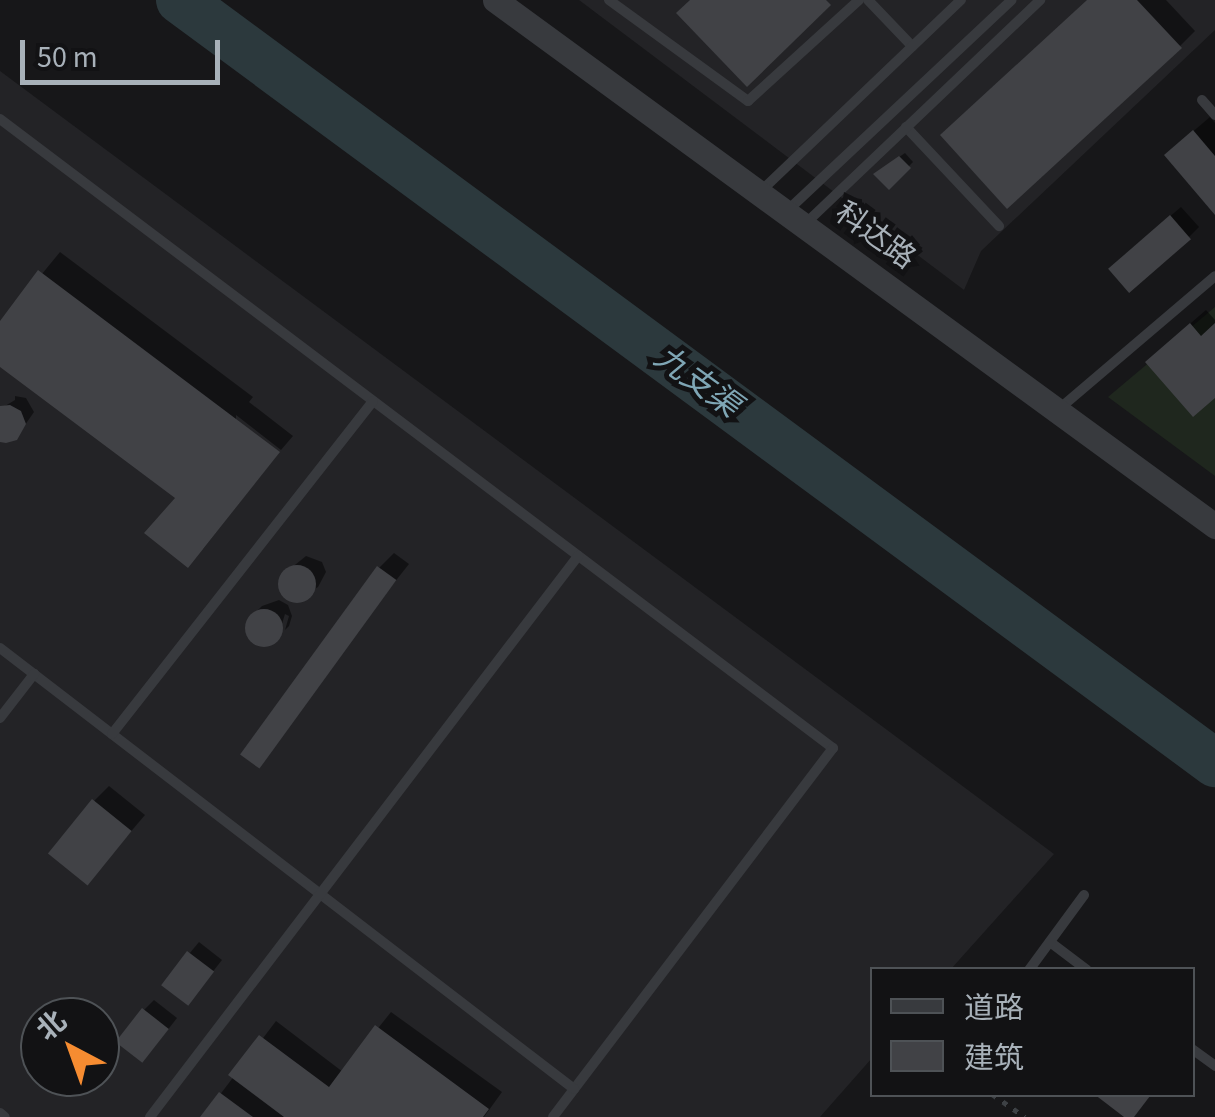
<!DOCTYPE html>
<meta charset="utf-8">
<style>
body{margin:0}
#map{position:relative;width:1215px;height:1117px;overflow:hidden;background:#171719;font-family:"Source Sans 3","Noto Sans SC",sans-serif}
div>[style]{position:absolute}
.built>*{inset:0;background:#232326}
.green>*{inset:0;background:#1f271e}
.shadow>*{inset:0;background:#0007}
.river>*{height:48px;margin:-24px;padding:0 24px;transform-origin:24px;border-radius:24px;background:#2c393d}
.building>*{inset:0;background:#414246;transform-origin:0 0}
.round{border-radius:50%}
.path>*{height:5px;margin-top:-2.5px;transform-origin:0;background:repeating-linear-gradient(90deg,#3d4145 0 5px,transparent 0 13px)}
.service>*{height:10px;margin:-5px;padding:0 5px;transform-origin:5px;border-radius:5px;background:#383a3e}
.tertiary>*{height:25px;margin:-12.5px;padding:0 12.5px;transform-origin:12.5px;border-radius:12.5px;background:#383a3e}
span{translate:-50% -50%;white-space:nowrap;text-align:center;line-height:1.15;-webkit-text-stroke:10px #121214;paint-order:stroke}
.street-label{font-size:30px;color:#a8b1b9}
.water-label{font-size:32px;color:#7fa6b5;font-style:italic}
.legend{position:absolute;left:870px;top:967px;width:325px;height:130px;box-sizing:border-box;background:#121214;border:2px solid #4e5256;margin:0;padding:12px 18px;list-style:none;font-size:30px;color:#a8b1b9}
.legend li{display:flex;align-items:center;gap:20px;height:50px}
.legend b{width:50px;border:2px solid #4e5256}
.north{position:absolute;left:20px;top:997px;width:100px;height:100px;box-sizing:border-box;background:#121214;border:2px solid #4e5256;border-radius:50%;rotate:319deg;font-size:28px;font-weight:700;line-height:40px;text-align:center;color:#a8b1b9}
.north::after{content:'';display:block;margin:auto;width:35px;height:45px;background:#f68c31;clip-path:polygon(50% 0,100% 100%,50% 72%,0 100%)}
.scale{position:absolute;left:20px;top:40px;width:200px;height:45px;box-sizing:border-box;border:5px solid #a8b1b9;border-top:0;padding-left:12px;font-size:30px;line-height:35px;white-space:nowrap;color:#a8b1b9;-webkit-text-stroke:8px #121214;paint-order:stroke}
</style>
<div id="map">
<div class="built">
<i style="clip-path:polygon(579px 0,1215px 0,1215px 30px,981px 251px,964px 290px)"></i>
<i style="clip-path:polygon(evenodd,0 71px,1054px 854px,951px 969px,872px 970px,872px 1058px,820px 1117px,0 1117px,0 71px,40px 1017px,100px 1017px,100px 1077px,40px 1077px,40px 1017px)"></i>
</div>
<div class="green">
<i style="clip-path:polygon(1215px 307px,1215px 476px,1108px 397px)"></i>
</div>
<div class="shadow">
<i style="clip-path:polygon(1089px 0,1166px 0,1195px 31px,1180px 46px)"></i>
<i style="clip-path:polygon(1210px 117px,1215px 123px,1215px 211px,1183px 140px)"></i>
<i style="clip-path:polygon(905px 153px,913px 162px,889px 187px,880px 170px)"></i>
<i style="clip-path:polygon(1181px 207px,1199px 227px,1189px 237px,1121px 258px)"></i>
<i style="clip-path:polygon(60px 252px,253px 397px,249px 402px,293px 436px,281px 450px,236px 415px,236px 422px,278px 454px,203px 549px,148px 533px,177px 496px,0 364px,0 325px)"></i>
<i style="clip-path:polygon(1206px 310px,1215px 320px,1215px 395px,1163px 347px)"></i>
<i style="clip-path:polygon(15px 396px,26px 398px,34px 412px,16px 438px,0 437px,0 409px,15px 400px)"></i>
<i style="clip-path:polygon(394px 553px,409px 564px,253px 761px,379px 568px)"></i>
<i style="clip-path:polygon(306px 556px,322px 562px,326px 572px,318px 587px,297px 601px,283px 593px,281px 584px,285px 573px)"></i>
<i style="clip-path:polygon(279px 600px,288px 605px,292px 616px,289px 626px,285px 630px,289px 616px,285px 614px,278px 637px,263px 644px,254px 641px,247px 627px,252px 616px,262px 606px)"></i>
<i style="clip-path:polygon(109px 786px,145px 815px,88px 882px,94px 801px)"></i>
<i style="clip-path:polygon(199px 942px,222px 960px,196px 993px,164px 984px)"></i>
<i style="clip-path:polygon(154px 1000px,177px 1018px,152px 1050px,144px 1010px)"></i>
<i style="clip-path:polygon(391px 1012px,502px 1092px,484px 1117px,203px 1117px,276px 1021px,343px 1072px)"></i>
</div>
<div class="river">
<i style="left:180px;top:0;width:1286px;rotate:36.4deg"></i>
</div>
<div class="building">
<i style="clip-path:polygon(690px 0,826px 0,831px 5px,747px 87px,676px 13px)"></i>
<i style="clip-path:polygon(1087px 0,1137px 0,1182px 48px,1007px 209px,940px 135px)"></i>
<i style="clip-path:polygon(1193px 130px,1215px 156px,1215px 215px,1164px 155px)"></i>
<i style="clip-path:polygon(899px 156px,911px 168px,889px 190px,873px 174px)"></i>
<i style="left:1170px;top:215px;width:32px;height:82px;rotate:49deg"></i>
<i style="clip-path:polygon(38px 270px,280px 452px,188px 568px,144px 533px,175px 498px,0 367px,0 321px)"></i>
<i style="clip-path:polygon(1190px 323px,1201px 336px,1215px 323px,1215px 398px,1193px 417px,1145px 362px)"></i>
<i style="clip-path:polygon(10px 405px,21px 411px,26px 424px,17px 440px,6px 443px,0 442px,0 406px)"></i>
<i class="round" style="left:278px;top:565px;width:38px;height:38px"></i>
<i style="left:377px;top:566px;width:24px;height:233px;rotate:36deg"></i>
<i class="round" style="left:245px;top:609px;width:38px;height:38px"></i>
<i style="left:92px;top:799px;width:51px;height:70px;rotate:39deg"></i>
<i style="left:187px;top:951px;width:34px;height:43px;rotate:37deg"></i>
<i style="left:142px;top:1008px;width:34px;height:43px;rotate:38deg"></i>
<i style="clip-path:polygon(375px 1025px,489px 1109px,483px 1117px,284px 1117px,228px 1075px,259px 1035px,329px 1087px)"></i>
<i style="clip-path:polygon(219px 1092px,253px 1117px,200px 1117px)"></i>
<i style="clip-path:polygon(1094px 1094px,1147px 1094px,1150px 1096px,1134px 1117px,1124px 1117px)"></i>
</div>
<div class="path">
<i style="left:992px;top:1094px;width:40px;rotate:34.9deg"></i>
</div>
<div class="service">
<i style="left:609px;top:0;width:172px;rotate:36deg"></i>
<i style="left:748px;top:101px;width:150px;rotate:-42.3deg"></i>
<i style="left:868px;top:0;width:64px;rotate:46.3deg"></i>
<i style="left:1202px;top:100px;width:20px;rotate:49deg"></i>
<i style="left:0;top:119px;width:1044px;rotate:37.06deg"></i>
<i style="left:833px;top:748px;width:463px;rotate:127.2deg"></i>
<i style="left:906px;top:127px;width:136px;rotate:46.8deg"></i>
<i style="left:760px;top:192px;width:278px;rotate:-43.7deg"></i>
<i style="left:787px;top:211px;width:308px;rotate:-43.2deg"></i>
<i style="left:805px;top:224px;width:325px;rotate:-43.6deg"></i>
<i style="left:1059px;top:409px;width:205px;rotate:-40.4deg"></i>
<i style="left:0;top:648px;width:724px;rotate:37.53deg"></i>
<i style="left:0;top:718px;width:56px;rotate:-52.3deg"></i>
<i style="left:112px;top:734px;width:423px;rotate:-51.9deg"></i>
<i style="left:1050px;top:942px;width:46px;rotate:37.1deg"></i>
<i style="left:1029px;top:970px;width:93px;rotate:-53.7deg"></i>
<i style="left:1192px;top:1049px;width:29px;rotate:36deg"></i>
<i style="left:0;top:1113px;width:6px;rotate:39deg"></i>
<i style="left:150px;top:1117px;width:706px;rotate:-52.66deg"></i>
</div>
<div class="tertiary">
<i style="left:495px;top:0;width:892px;rotate:36.15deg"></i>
</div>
<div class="street-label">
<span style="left:875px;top:236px;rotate:36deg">科达路</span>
</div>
<div class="water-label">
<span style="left:697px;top:382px;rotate:36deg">九支渠</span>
</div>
<ul class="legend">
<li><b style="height:12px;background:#383a3e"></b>道路</li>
<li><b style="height:28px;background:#414246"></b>建筑</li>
</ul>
<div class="north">北</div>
<div class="scale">50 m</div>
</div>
